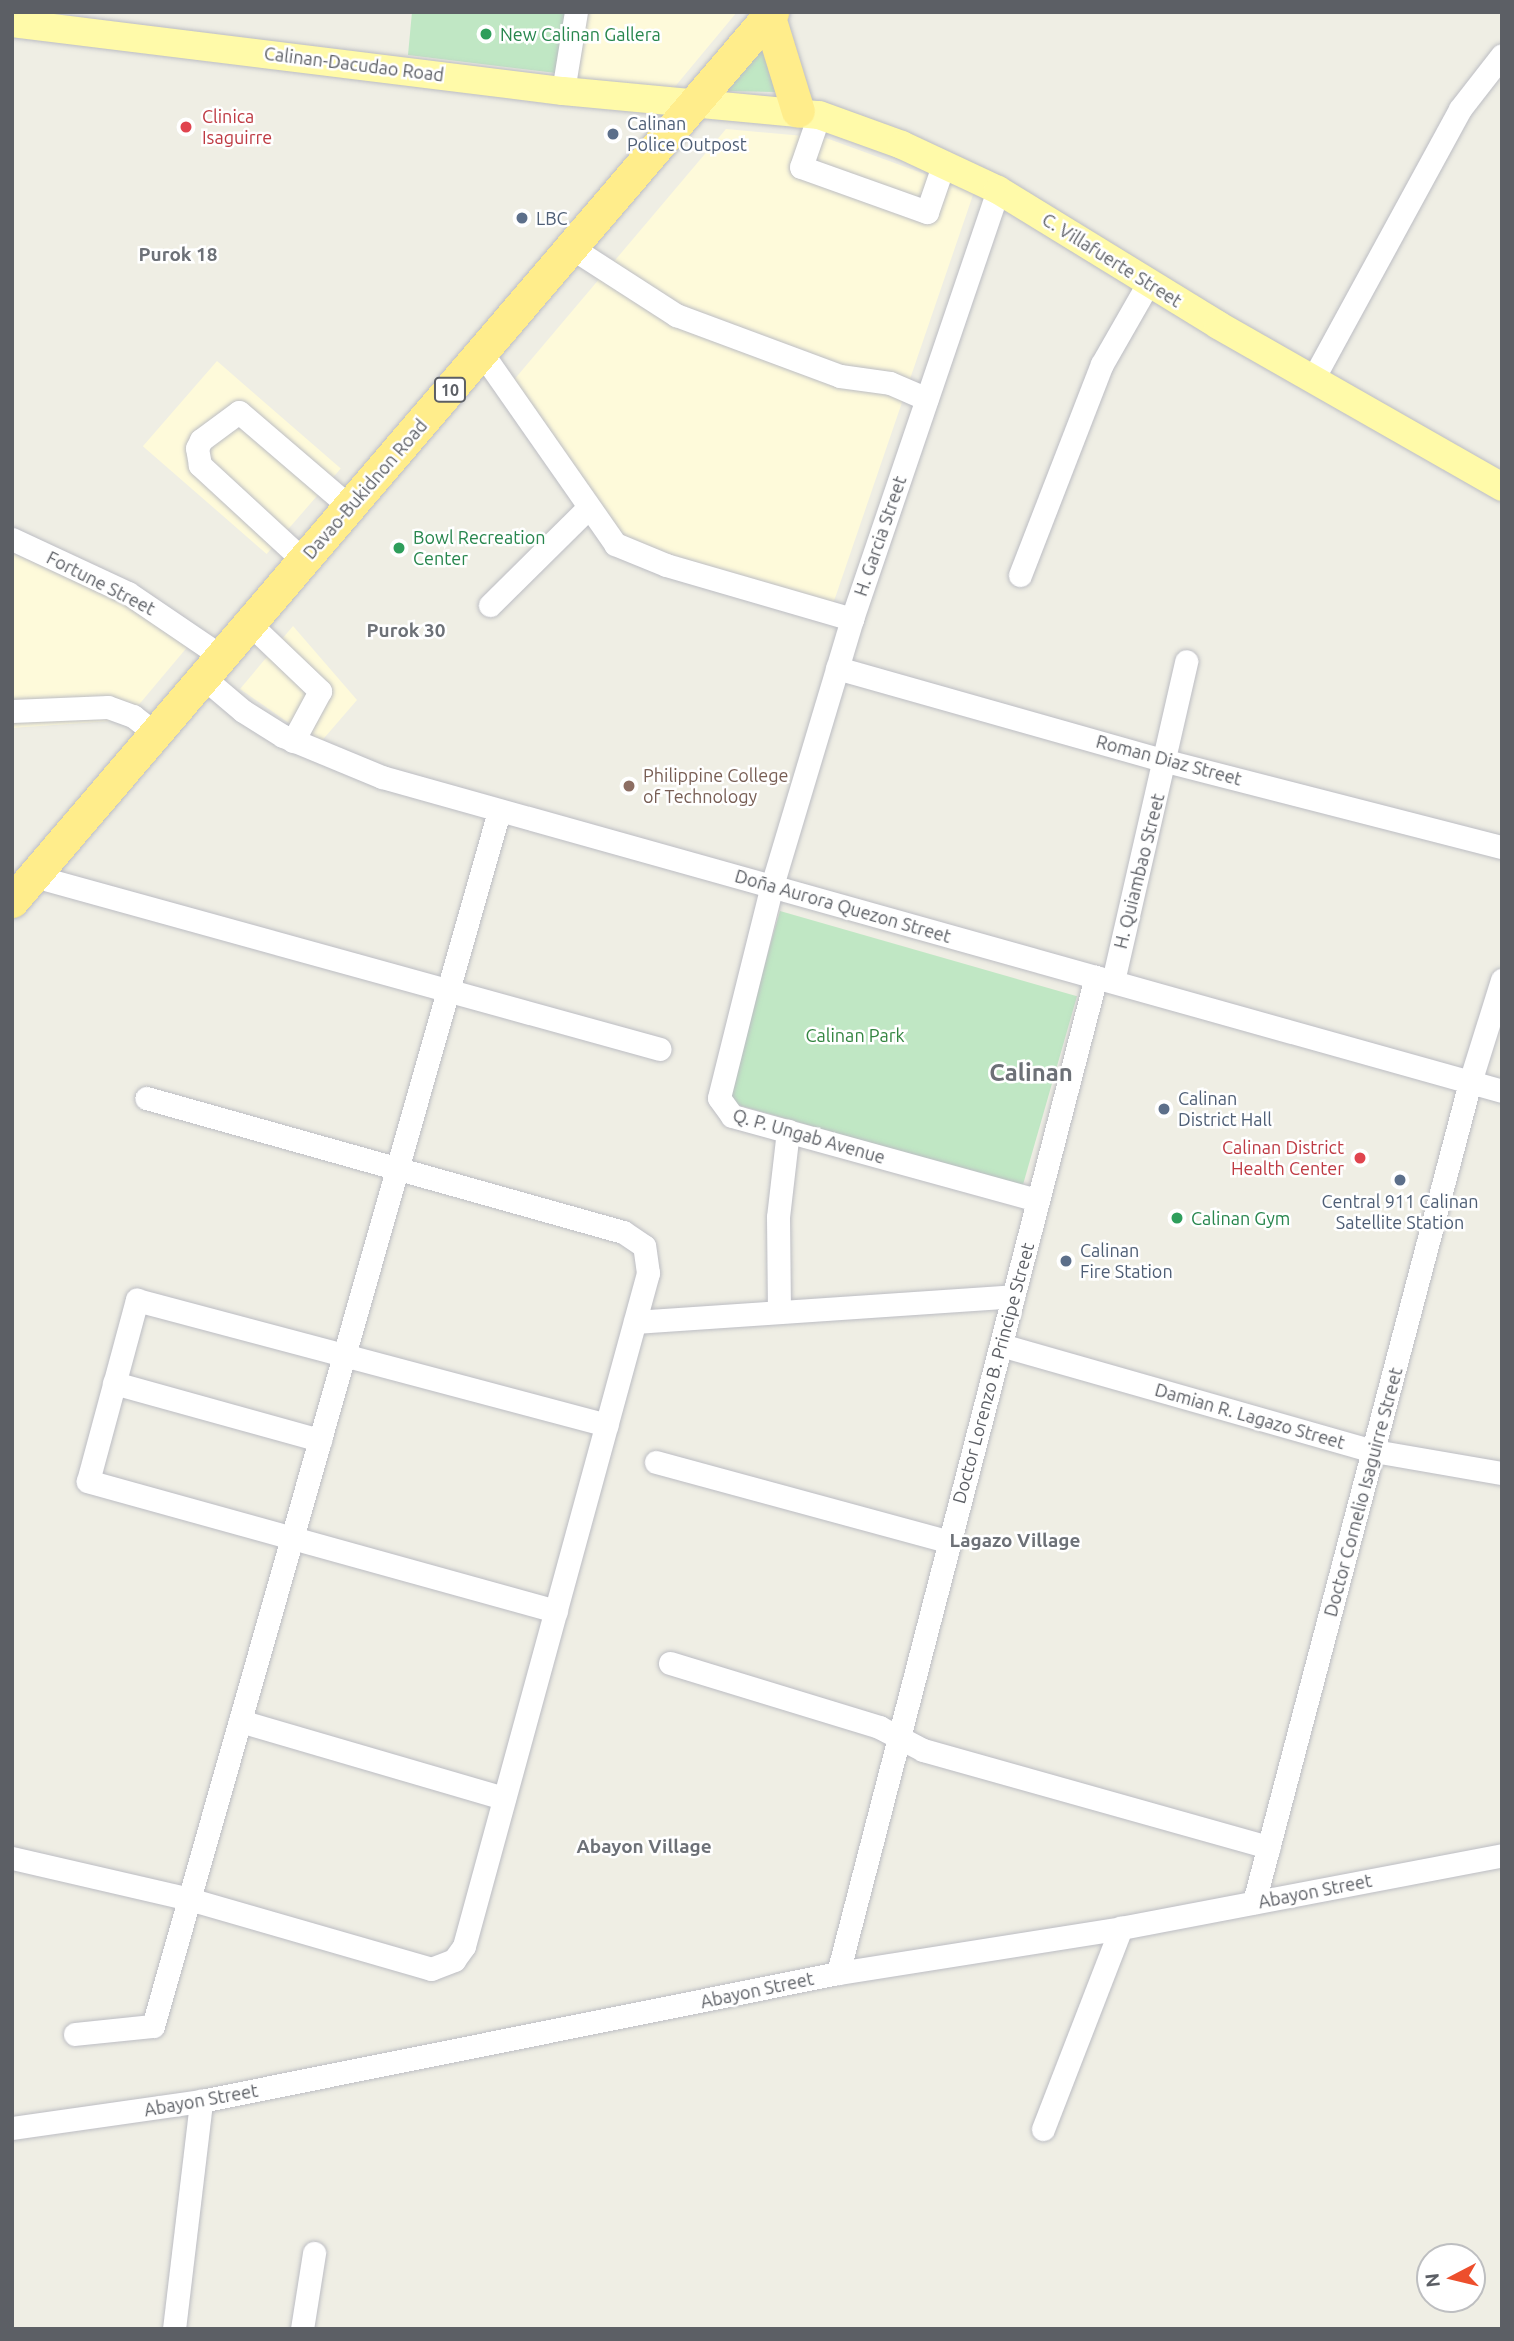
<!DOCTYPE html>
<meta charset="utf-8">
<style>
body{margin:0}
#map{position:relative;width:1514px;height:2341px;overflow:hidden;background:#efeee4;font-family:Ubuntu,sans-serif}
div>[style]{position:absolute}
.commercial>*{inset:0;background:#fefada;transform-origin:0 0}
.green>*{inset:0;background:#c0e7c4;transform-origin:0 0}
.roads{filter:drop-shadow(0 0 2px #bcbdc3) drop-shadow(0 0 2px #bcbdc3)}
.minor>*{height:23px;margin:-11.5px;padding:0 11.5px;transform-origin:11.5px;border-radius:11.5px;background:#fff}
.major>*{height:28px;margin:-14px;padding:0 14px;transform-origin:14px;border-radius:14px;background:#fffaa9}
.highway>*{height:33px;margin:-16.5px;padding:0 16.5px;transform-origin:16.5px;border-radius:16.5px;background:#ffed8b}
.dots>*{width:19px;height:19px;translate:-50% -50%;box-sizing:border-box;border:4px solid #fff;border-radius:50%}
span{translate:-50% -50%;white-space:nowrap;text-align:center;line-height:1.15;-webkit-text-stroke:5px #fff;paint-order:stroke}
.shield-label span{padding:2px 5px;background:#fff;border:2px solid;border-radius:5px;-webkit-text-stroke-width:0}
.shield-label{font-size:16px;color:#5c5f65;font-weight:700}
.leisure-label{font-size:18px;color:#27864d}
.left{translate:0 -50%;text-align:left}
.street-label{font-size:18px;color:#5c5f65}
.health-label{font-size:18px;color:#be3a42}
.right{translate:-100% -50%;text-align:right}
.service-label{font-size:18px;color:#4e5e75}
.education-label{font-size:18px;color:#785e54}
.park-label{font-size:18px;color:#338540}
.neighbourhood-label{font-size:19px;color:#6d7177;font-weight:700}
.district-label{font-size:24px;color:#6d7177;font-weight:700}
.frame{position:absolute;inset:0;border:14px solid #5c5f65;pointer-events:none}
.north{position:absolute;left:1416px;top:2243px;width:70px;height:70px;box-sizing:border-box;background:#fff;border:2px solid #bebfc1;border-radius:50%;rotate:263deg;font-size:19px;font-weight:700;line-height:28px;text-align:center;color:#5c5f65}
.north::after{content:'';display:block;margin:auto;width:24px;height:32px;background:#ed4f2d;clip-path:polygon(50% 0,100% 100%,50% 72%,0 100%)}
</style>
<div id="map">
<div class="commercial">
<i style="clip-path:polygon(587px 12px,737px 12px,673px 89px,574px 85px)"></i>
<i style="clip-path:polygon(726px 129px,826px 138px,974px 192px,833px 604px,642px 548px,619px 532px,513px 381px)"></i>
<i style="left:217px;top:361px;width:164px;height:113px;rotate:41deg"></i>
<i style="clip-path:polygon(12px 553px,111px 596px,189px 645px,126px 720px,12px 728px)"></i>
<i style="clip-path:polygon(293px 626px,357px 700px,319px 744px,240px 689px)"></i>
</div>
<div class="green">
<i style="clip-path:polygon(412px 12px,566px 12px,556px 73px,408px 55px)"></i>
<i style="clip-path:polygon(762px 44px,776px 92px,726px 91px)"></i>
<i style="left:780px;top:911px;width:309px;height:198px;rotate:16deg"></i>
</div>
<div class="roads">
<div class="minor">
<i style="left:563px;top:91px;width:80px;rotate:-80.7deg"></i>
<i style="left:819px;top:115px;width:55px;rotate:109.1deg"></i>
<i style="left:801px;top:167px;width:134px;rotate:19.7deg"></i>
<i style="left:927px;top:212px;width:52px;rotate:-70.9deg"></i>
<i style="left:998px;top:190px;width:453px;rotate:108.8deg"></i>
<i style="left:852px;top:619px;width:278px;rotate:106.7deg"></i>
<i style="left:772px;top:885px;width:219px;rotate:104deg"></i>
<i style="left:719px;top:1098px;width:22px;rotate:54deg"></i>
<i style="left:732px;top:1116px;width:317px;rotate:15.4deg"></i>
<i style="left:572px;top:248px;width:124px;rotate:32.8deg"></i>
<i style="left:676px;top:315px;width:175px;rotate:20.4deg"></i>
<i style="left:840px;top:376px;width:50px;rotate:8deg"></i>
<i style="left:890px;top:383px;width:40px;rotate:23.4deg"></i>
<i style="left:482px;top:353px;width:233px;rotate:55.1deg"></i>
<i style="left:615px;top:544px;width:55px;rotate:22.4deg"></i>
<i style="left:666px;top:565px;width:194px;rotate:16.2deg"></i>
<i style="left:1313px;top:379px;width:307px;rotate:-61.4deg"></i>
<i style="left:1460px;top:109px;width:68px;rotate:-52.1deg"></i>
<i style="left:12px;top:539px;width:128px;rotate:25deg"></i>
<i style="left:128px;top:593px;width:114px;rotate:34.2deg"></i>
<i style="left:304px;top:561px;width:142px;rotate:-137.3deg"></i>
<i style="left:200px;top:465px;width:17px;rotate:-100deg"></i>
<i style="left:197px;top:448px;width:9px;rotate:-63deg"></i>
<i style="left:201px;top:440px;width:47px;rotate:-36.4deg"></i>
<i style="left:239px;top:412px;width:146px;rotate:40.6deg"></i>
<i style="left:1020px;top:575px;width:226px;rotate:-68.8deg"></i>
<i style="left:1102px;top:364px;width:95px;rotate:-60.2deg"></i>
<i style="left:490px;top:605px;width:136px;rotate:-44.7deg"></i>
<i style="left:250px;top:624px;width:97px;rotate:43.7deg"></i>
<i style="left:320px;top:691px;width:57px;rotate:118.4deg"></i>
<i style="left:837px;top:668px;width:342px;rotate:15.8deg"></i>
<i style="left:1166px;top:761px;width:347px;rotate:14.4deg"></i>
<i style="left:204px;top:678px;width:51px;rotate:40.2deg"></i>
<i style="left:243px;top:711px;width:47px;rotate:32deg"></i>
<i style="left:283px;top:736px;width:107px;rotate:22.5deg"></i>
<i style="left:382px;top:777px;width:1163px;rotate:15.66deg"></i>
<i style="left:12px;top:711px;width:96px;rotate:-2.4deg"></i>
<i style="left:108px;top:707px;width:27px;rotate:20deg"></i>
<i style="left:133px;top:716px;width:29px;rotate:38deg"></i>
<i style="left:34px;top:876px;width:649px;rotate:15.45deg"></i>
<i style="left:1113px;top:981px;width:328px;rotate:-77.1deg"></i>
<i style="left:779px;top:1312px;width:95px;rotate:-90.6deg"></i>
<i style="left:778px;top:1217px;width:87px;rotate:-83.4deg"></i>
<i style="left:635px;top:1322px;width:379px;rotate:-3.9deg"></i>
<i style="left:1001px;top:1345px;width:388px;rotate:15.9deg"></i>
<i style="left:1374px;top:1451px;width:130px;rotate:9.8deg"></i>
<i style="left:114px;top:1383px;width:214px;rotate:15.5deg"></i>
<i style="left:656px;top:1462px;width:305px;rotate:15.2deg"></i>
<i style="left:556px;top:1611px;width:486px;rotate:-164.5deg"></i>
<i style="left:88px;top:1481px;width:188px;rotate:-74.9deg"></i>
<i style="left:137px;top:1300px;width:486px;rotate:14.9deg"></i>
<i style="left:670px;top:1663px;width:219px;rotate:17deg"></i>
<i style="left:879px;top:1727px;width:50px;rotate:27.6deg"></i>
<i style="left:923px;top:1750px;width:359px;rotate:15.7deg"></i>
<i style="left:240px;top:1721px;width:275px;rotate:16.3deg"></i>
<i style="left:12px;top:1858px;width:182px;rotate:13deg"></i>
<i style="left:189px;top:1899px;width:252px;rotate:16.1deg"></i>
<i style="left:431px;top:1969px;width:25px;rotate:-21deg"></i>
<i style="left:454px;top:1960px;width:17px;rotate:-54deg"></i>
<i style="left:464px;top:1946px;width:698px;rotate:-74.71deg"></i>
<i style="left:648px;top:1273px;width:27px;rotate:-98deg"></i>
<i style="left:644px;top:1246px;width:25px;rotate:-146deg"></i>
<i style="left:623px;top:1232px;width:495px;rotate:-164.3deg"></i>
<i style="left:1254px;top:1902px;width:848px;rotate:-75.24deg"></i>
<i style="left:1470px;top:1082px;width:107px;rotate:-72.6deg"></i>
<i style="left:838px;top:1973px;width:1029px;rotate:-75.48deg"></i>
<i style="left:75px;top:2034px;width:78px;rotate:-5.9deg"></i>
<i style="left:153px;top:2026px;width:1263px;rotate:-74.1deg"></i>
<i style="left:12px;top:2128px;width:191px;rotate:-8.1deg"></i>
<i style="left:201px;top:2101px;width:650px;rotate:-11.36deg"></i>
<i style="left:838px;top:1973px;width:287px;rotate:-9deg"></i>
<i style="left:1121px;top:1928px;width:388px;rotate:-10.8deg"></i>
<i style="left:1043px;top:2129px;width:216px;rotate:-68.8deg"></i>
<i style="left:174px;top:2329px;width:230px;rotate:-83.2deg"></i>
<i style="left:302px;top:2329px;width:77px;rotate:-81deg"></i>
</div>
<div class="major">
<i style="left:12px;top:23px;width:555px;rotate:7.04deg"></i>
<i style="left:563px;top:91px;width:257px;rotate:5.4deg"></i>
<i style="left:819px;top:115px;width:88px;rotate:19.9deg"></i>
<i style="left:902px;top:145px;width:106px;rotate:25.1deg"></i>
<i style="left:998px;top:190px;width:258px;rotate:31.5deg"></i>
<i style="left:1218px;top:325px;width:327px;rotate:29.7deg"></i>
</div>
<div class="highway">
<i style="left:769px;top:17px;width:98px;rotate:72.9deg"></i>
<i style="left:12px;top:901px;width:1170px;rotate:-49.47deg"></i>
</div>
</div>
<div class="dots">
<i style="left:486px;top:34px;background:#2e9e5b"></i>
<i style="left:186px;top:127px;background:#e0444e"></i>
<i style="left:613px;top:134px;background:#5c6f8a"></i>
<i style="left:522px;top:218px;background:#5c6f8a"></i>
<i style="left:399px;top:548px;background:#2e9e5b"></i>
<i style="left:629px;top:786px;background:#8d6e63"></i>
<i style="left:1164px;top:1109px;background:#5c6f8a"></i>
<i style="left:1360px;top:1158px;background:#e0444e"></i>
<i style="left:1400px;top:1180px;background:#5c6f8a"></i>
<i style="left:1177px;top:1218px;background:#2e9e5b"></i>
<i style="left:1066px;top:1261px;background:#5c6f8a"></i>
</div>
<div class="shield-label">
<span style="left:450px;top:390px">10</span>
</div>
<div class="leisure-label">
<span class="left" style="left:500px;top:34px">New Calinan Gallera</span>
<span class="left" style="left:413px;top:548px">Bowl Recreation<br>Center</span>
<span class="left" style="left:1191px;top:1218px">Calinan Gym</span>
</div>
<div class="street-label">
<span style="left:354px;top:64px;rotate:7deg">Calinan-Dacudao Road</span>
<span style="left:1112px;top:260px;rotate:32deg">C. Villafuerte Street</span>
<span style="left:365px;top:489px;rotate:-49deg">Davao-Bukidnon Road</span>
<span style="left:880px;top:536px;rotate:-71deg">H. Garcia Street</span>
<span style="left:101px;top:583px;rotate:27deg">Fortune Street</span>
<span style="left:1169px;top:760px;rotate:15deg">Roman Diaz Street</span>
<span style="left:1139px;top:871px;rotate:-76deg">H. Quiambao Street</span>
<span style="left:843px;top:906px;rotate:16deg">Doña Aurora Quezon Street</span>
<span style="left:809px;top:1136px;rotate:16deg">Q. P. Ungab Avenue</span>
<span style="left:993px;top:1373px;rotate:-75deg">Doctor Lorenzo B. Principe Street</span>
<span style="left:1250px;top:1416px;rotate:16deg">Damian R. Lagazo Street</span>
<span style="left:1363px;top:1492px;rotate:-75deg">Doctor Cornelio Isaguirre Street</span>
<span style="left:1315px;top:1891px;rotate:-11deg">Abayon Street</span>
<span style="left:757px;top:1990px;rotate:-12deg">Abayon Street</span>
<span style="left:201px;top:2100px;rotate:-10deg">Abayon Street</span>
</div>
<div class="health-label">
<span class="left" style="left:202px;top:127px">Clinica<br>Isaguirre</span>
<span class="right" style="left:1344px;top:1158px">Calinan District<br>Health Center</span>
</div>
<div class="service-label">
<span class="left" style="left:627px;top:134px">Calinan<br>Police Outpost</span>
<span class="left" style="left:536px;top:218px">LBC</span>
<span class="left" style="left:1178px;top:1109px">Calinan<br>District Hall</span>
<span style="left:1400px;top:1212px">Central 911 Calinan<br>Satellite Station</span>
<span class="left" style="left:1080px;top:1261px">Calinan<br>Fire Station</span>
</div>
<div class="education-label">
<span class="left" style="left:643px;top:786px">Philippine College<br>of Technology</span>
</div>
<div class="park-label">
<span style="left:855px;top:1035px">Calinan Park</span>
</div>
<div class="neighbourhood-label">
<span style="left:178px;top:255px">Purok 18</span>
<span style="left:406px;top:631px">Purok 30</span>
<span style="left:1015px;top:1541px">Lagazo Village</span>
<span style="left:644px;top:1847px">Abayon Village</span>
</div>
<div class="district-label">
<span style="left:1031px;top:1073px">Calinan</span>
</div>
<div class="frame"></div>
<div class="north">N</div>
</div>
